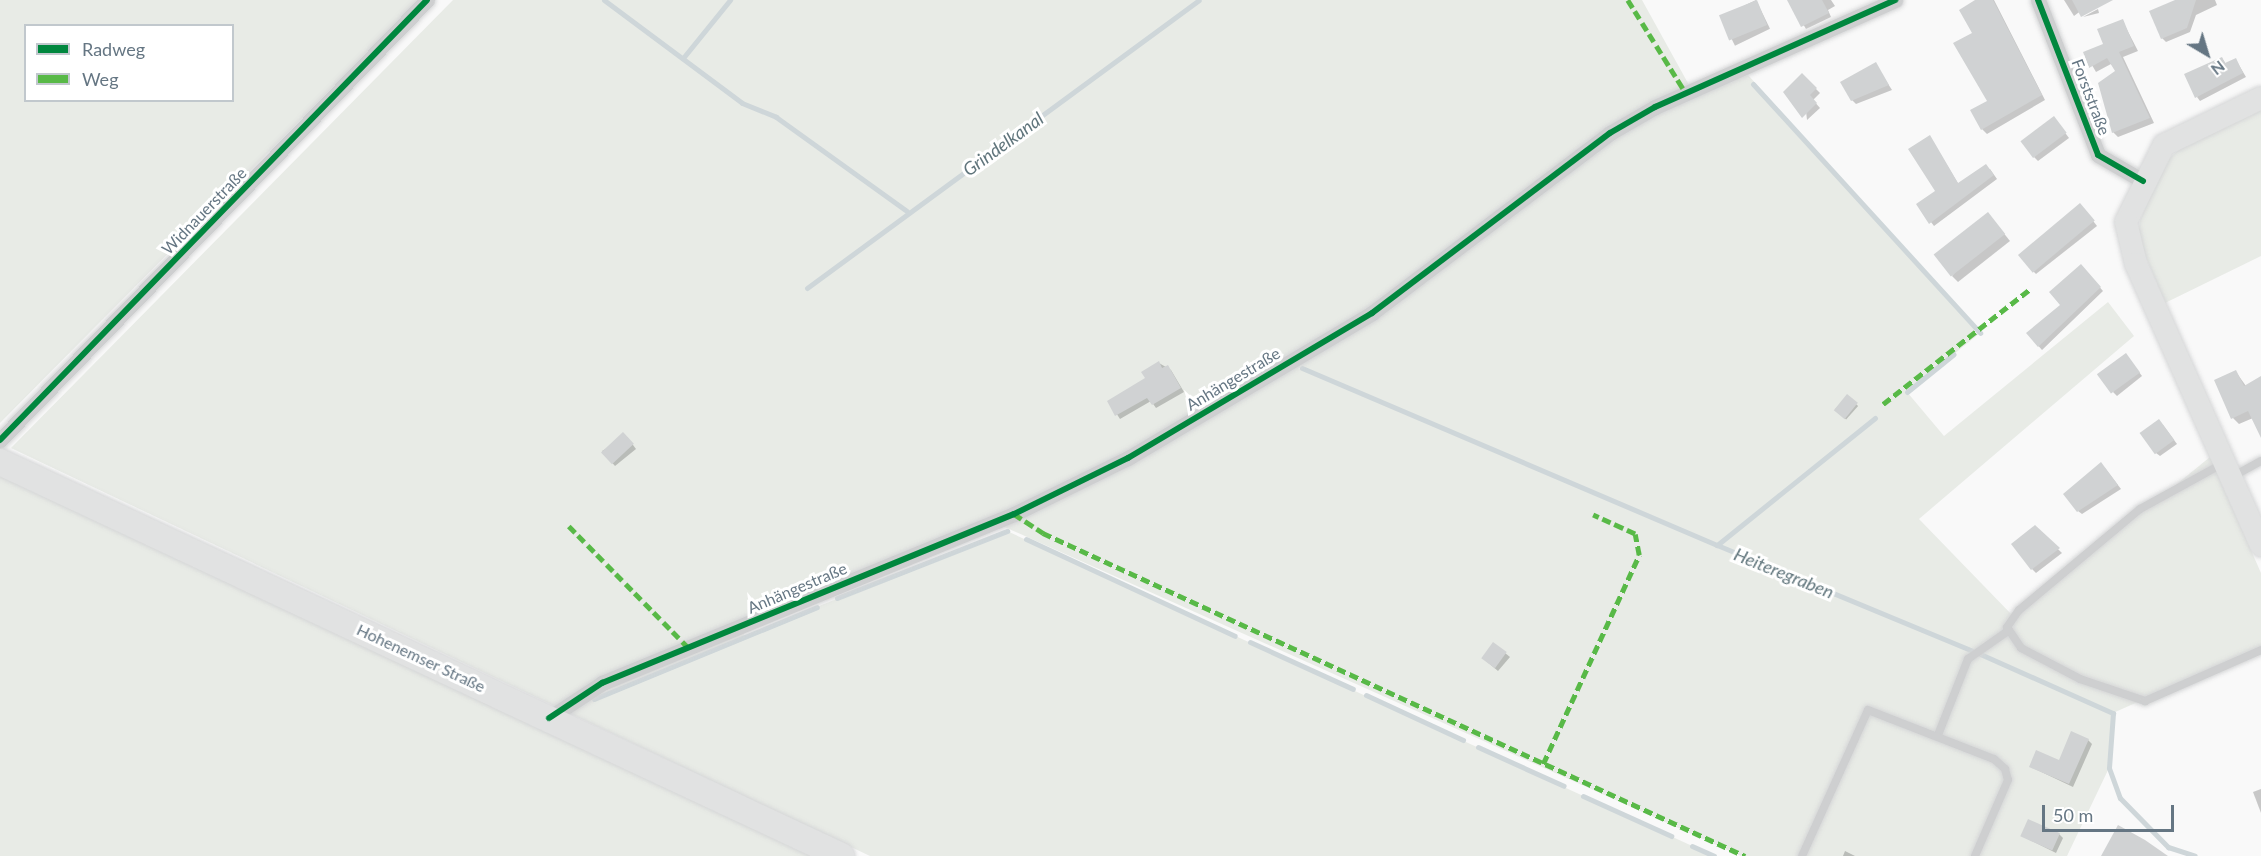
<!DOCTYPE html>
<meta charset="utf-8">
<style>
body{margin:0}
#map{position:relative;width:2261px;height:856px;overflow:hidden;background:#f9f9f9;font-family:Lato,sans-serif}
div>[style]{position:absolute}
.green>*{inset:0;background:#e8ebe6}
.shadow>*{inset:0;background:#0003;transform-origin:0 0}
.stream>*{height:5px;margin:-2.5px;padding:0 2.5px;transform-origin:2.5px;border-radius:2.5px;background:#ced6d9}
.building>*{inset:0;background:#d0d2d3;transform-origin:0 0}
.roads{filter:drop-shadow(0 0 2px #d5d6d7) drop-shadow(0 0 2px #d5d6d7)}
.lane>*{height:8px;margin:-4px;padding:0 4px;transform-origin:4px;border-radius:4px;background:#cecfd0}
.street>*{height:15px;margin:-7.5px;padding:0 7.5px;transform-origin:7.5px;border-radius:7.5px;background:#cecfd0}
.secondary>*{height:22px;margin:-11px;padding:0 11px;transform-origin:11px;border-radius:11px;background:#e1e2e2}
.primary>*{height:26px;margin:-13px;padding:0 13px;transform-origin:13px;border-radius:13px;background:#e1e2e2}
.quiet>*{height:4.5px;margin-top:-2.25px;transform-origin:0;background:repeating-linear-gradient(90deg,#58b947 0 9px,transparent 0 13.5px)}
.cycleway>*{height:6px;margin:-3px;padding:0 3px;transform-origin:3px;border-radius:3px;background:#00873e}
span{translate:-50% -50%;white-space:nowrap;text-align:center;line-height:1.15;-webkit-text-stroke:6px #fff;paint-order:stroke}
.street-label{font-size:16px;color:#657683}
.water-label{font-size:18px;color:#60757c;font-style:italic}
.legend{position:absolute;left:24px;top:24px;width:210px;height:78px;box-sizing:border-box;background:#fff;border:2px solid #c1c8cd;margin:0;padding:8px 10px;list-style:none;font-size:18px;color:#657683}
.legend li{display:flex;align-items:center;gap:12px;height:30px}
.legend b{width:30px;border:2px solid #c1c8cd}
.north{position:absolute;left:2177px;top:24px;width:60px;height:60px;-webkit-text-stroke:4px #fff;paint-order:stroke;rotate:142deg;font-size:16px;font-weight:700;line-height:24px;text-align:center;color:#657683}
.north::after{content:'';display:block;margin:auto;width:21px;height:27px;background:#657683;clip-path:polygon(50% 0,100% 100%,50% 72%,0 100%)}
.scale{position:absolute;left:2042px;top:805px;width:132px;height:27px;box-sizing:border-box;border:3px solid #657683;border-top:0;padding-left:8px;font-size:18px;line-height:21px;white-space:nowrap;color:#657683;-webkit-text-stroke:4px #fff;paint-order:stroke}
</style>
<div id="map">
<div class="green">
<i style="clip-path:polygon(evenodd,0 0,419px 0,0 423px,0 0,26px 26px,232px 26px,232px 100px,26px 100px,26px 26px)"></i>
<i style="clip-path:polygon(evenodd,453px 0,1642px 0,1694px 94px,1748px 75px,1980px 333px,1907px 392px,1944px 436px,2108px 302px,2134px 336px,1919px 519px,2014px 617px,2210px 457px,2261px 573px,2261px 647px,2113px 713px,2109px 768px,2067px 856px,1741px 856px,989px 520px,742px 623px,744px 636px,1007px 531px,1714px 856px,870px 856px,11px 448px,453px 0,1298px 368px,1302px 368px,1433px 424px,1433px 425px,1298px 368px)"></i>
<i style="clip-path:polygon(2261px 107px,2261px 256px,2165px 303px,2138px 238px,2140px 220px,2165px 162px,2183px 146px)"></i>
<i style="clip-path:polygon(0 468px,815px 856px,0 856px)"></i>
</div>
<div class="shadow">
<i style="left:1756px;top:0;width:32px;height:39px;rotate:64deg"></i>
<i style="clip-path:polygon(1789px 0,1831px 0,1835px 6px,1828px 10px,1831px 17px,1806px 29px)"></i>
<i style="clip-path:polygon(1978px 0,1994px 0,2045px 100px,1987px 134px,1982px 129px,1989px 101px,1975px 34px)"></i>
<i style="clip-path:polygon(2064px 0,2095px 0,2074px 16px)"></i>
<i style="clip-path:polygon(2183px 0,2215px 0,2217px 5px,2196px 15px,2190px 32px,2166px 42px,2162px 38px)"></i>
<i style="clip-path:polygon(2098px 9px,2099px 13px,2083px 17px)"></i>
<i style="clip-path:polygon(2122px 20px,2138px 51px,2123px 57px,2154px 123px,2118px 137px,2113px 132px,2117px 71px,2111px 64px,2096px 72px,2085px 53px,2105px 45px)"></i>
<i style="clip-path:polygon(2222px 58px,2226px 64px,2236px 60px,2246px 77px,2200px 101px,2197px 97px)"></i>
<i style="clip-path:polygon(1876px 65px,1892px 90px,1856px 104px,1852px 100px)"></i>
<i style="clip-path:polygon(1802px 75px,1820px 93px,1813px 100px,1820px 108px,1807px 120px)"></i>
<i style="clip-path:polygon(2057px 122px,2069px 138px,2038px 161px,2034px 157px)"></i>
<i style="clip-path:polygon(1930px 137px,1959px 185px,1990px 169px,1997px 179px,1934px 226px,1918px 205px,1937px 191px)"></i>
<i style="clip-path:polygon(2084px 209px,2097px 226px,2036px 274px,2032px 270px)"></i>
<i style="clip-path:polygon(1994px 221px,2010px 241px,1958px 282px,1952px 276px)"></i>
<i style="clip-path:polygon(2084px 269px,2103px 291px,2042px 350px,2028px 334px,2062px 305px)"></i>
<i style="clip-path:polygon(2129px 359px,2142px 376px,2117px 396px,2113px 392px)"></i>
<i style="clip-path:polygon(1159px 363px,1171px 370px,1184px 392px,1156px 408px,1151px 401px,1120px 419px,1109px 402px,1147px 378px)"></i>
<i style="clip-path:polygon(2236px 372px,2246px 386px,2261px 378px,2261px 425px,2253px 418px,2239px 424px,2233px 418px,2216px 381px)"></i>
<i style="left:1847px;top:396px;width:15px;height:18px;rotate:42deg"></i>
<i style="clip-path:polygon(2163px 425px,2177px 444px,2160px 456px,2156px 453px)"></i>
<i style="clip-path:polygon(627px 437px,636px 449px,615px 466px,602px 451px)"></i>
<i style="clip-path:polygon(2105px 468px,2121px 489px,2082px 514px,2078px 511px)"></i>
<i style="clip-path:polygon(2035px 527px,2062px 553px,2036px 573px,2032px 569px)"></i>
<i style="clip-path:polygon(1494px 644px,1510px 657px,1498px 671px,1486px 661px)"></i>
<i style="clip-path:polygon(2088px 740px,2092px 744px,2073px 787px,2031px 767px,2060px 762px)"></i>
<i style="clip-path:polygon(2261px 789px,2261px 813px,2253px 792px)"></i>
<i style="clip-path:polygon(2059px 834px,2063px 838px,2056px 853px,2022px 836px)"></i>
<i style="clip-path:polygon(1845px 851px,1855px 856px,1843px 856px)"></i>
</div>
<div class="stream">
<i style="left:604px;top:0;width:172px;rotate:36.7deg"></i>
<i style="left:742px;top:103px;width:37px;rotate:22deg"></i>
<i style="left:776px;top:117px;width:161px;rotate:35.7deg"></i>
<i style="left:683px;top:58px;width:75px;rotate:-51deg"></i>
<i style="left:1753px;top:84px;width:337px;rotate:47.6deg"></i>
<i style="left:807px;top:288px;width:486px;rotate:-36.3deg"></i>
<i style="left:1302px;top:368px;width:451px;rotate:23.1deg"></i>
<i style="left:1907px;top:392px;width:60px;rotate:-39deg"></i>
<i style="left:1875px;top:418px;width:203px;rotate:141.2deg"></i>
<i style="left:1717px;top:545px;width:275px;rotate:22.5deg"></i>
<i style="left:1026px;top:539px;width:230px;rotate:24.9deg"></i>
<i style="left:837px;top:598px;width:183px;rotate:-21.5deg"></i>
<i style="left:1250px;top:642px;width:113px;rotate:24.5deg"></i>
<i style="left:1978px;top:653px;width:148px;rotate:24deg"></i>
<i style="left:2113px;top:713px;width:55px;rotate:94.2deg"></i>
<i style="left:2109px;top:768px;width:32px;rotate:70deg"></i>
<i style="left:2120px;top:798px;width:69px;rotate:45.6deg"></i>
<i style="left:2168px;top:847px;width:28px;rotate:18deg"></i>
<i style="left:1366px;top:695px;width:107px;rotate:24.9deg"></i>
<i style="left:594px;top:699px;width:241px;rotate:-22.4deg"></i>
<i style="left:1478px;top:747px;width:94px;rotate:24.4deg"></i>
<i style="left:1583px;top:796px;width:97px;rotate:24.4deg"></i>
<i style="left:1692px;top:846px;width:24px;rotate:24deg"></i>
</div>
<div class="building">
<i style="left:1757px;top:0;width:27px;height:41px;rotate:68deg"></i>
<i style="clip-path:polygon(1787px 0,1822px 0,1829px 13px,1801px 27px)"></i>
<i style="clip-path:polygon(1975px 0,1993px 0,2042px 95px,1981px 130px,1970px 110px,1987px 101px,1953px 43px,1972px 33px,1959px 10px)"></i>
<i style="clip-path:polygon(2072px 0,2113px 0,2081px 17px)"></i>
<i style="clip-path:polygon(2175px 0,2196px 0,2187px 28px,2161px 39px,2149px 11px)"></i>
<i style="clip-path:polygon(2123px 19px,2134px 46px,2119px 52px,2150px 118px,2112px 133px,2098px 83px,2115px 71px,2107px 58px,2089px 68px,2083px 52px,2103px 44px,2097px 29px)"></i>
<i style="clip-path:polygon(2222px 57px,2225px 63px,2236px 58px,2243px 73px,2195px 98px,2184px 74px)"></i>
<i style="clip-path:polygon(1876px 62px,1889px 85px,1851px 101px,1840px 82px)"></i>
<i style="clip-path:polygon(1802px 73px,1817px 88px,1810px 95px,1817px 103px,1802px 118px,1783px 92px)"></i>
<i style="left:2054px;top:116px;width:21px;height:42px;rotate:53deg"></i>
<i style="clip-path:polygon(1930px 135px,1958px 183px,1986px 164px,1994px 175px,1929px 224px,1916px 204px,1935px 191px,1908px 149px)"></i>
<i style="left:2080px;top:203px;width:23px;height:81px;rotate:50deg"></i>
<i style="left:1988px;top:212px;width:28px;height:69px;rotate:52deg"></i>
<i style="clip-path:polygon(2081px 264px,2101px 287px,2038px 347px,2026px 333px,2060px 305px,2049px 292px)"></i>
<i style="left:2126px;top:353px;width:24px;height:36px;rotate:54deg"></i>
<i style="clip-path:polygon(1159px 361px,1162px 368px,1168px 365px,1181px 388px,1152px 405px,1147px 398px,1115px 416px,1107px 401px,1145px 378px,1141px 372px)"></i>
<i style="clip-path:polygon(2236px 370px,2244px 386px,2261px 376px,2261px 438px,2248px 411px,2231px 419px,2214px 380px)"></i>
<i style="left:1847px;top:394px;width:14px;height:21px;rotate:39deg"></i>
<i style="left:2159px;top:419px;width:26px;height:24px;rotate:54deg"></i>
<i style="left:623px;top:432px;width:16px;height:30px;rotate:47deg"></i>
<i style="clip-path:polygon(2101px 462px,2118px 485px,2077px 512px,2063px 494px)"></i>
<i style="clip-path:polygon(2035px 525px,2060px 548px,2031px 570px,2011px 544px)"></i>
<i style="left:1493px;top:642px;width:17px;height:20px;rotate:36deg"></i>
<i style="clip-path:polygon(2071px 731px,2089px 739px,2069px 784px,2029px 767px,2036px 750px,2059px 760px)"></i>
<i style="left:2028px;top:819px;width:35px;height:19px;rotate:24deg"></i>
<i style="clip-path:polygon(2118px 825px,2145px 840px,2168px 856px,2101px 856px)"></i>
</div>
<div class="roads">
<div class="lane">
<i style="left:2222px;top:464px;width:94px;rotate:151.2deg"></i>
<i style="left:2140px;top:509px;width:158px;rotate:140.1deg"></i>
<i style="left:2019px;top:610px;width:21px;rotate:125deg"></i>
<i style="left:2007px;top:627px;width:25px;rotate:56deg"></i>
<i style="left:2021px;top:648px;width:67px;rotate:27.7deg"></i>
<i style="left:2080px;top:679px;width:69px;rotate:18.7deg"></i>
<i style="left:2145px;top:701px;width:127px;rotate:-23.7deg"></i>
<i style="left:2232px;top:477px;width:33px;rotate:-29deg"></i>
<i style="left:1938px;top:735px;width:82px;rotate:-68.5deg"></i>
<i style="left:1968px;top:659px;width:49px;rotate:-35deg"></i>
<i style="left:1802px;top:856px;width:160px;rotate:-65.7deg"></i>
<i style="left:1868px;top:710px;width:135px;rotate:21.3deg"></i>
<i style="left:1994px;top:759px;width:15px;rotate:42deg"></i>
<i style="left:2005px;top:769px;width:11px;rotate:75deg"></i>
<i style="left:2008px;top:780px;width:83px;rotate:113.5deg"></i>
</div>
<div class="street">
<i style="left:2038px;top:0;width:166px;rotate:68.8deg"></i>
<i style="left:2098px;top:155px;width:52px;rotate:30deg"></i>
<i style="left:0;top:440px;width:613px;rotate:-45.86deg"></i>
<i style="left:549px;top:718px;width:64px;rotate:-33.4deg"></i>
<i style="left:602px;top:683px;width:445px;rotate:-22.3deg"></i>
<i style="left:1014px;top:514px;width:127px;rotate:-26.2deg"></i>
<i style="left:1128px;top:458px;width:284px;rotate:-30.7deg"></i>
<i style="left:1372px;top:313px;width:298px;rotate:-37.1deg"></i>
<i style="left:1610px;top:133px;width:52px;rotate:-30deg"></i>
<i style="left:1655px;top:107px;width:263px;rotate:-24deg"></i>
</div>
<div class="secondary">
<i style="left:2261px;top:98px;width:108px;rotate:154.1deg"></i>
<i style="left:2164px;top:145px;width:86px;rotate:116.3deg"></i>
<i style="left:2126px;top:222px;width:43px;rotate:76.6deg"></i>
<i style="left:2136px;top:264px;width:308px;rotate:66deg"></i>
</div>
<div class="primary">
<i style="left:0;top:462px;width:929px;rotate:25.1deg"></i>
</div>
</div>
<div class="quiet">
<i style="left:1628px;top:0;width:110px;rotate:58.1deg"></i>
<i style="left:1883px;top:404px;width:187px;rotate:-38deg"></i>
<i style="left:1014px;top:514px;width:35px;rotate:33deg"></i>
<i style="left:1043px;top:533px;width:773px;rotate:24.71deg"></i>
<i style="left:569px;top:526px;width:171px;rotate:45.5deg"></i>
<i style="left:1543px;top:764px;width:230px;rotate:-65.3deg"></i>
<i style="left:1639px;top:555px;width:21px;rotate:-101deg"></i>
<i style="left:1635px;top:534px;width:46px;rotate:-155.7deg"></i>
</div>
<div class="cycleway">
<i style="left:2038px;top:0;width:166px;rotate:68.8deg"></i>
<i style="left:2098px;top:155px;width:52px;rotate:30deg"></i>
<i style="left:0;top:440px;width:613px;rotate:-45.86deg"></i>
<i style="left:549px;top:718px;width:64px;rotate:-33.4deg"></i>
<i style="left:602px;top:683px;width:445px;rotate:-22.3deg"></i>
<i style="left:1014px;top:514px;width:127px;rotate:-26.2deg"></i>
<i style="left:1128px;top:458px;width:284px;rotate:-30.7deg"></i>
<i style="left:1372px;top:313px;width:298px;rotate:-37.1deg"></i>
<i style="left:1610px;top:133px;width:52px;rotate:-30deg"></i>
<i style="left:1655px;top:107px;width:263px;rotate:-24deg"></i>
</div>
<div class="street-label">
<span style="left:2091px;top:97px;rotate:69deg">Forststraße</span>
<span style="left:204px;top:211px;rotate:-46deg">Widnauerstraße</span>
<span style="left:1233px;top:379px;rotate:-31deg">Anhängestraße</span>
<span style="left:797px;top:588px;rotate:-23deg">Anhängestraße</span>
<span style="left:421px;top:658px;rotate:25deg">Hohenemser Straße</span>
</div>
<div class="water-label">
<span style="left:1003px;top:144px;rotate:-36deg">Grindelkanal</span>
<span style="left:1784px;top:573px;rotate:22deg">Heiteregraben</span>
</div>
<ul class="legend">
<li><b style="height:8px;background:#00873e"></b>Radweg</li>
<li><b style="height:8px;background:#58b947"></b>Weg</li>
</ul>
<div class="north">N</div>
<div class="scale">50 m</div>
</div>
